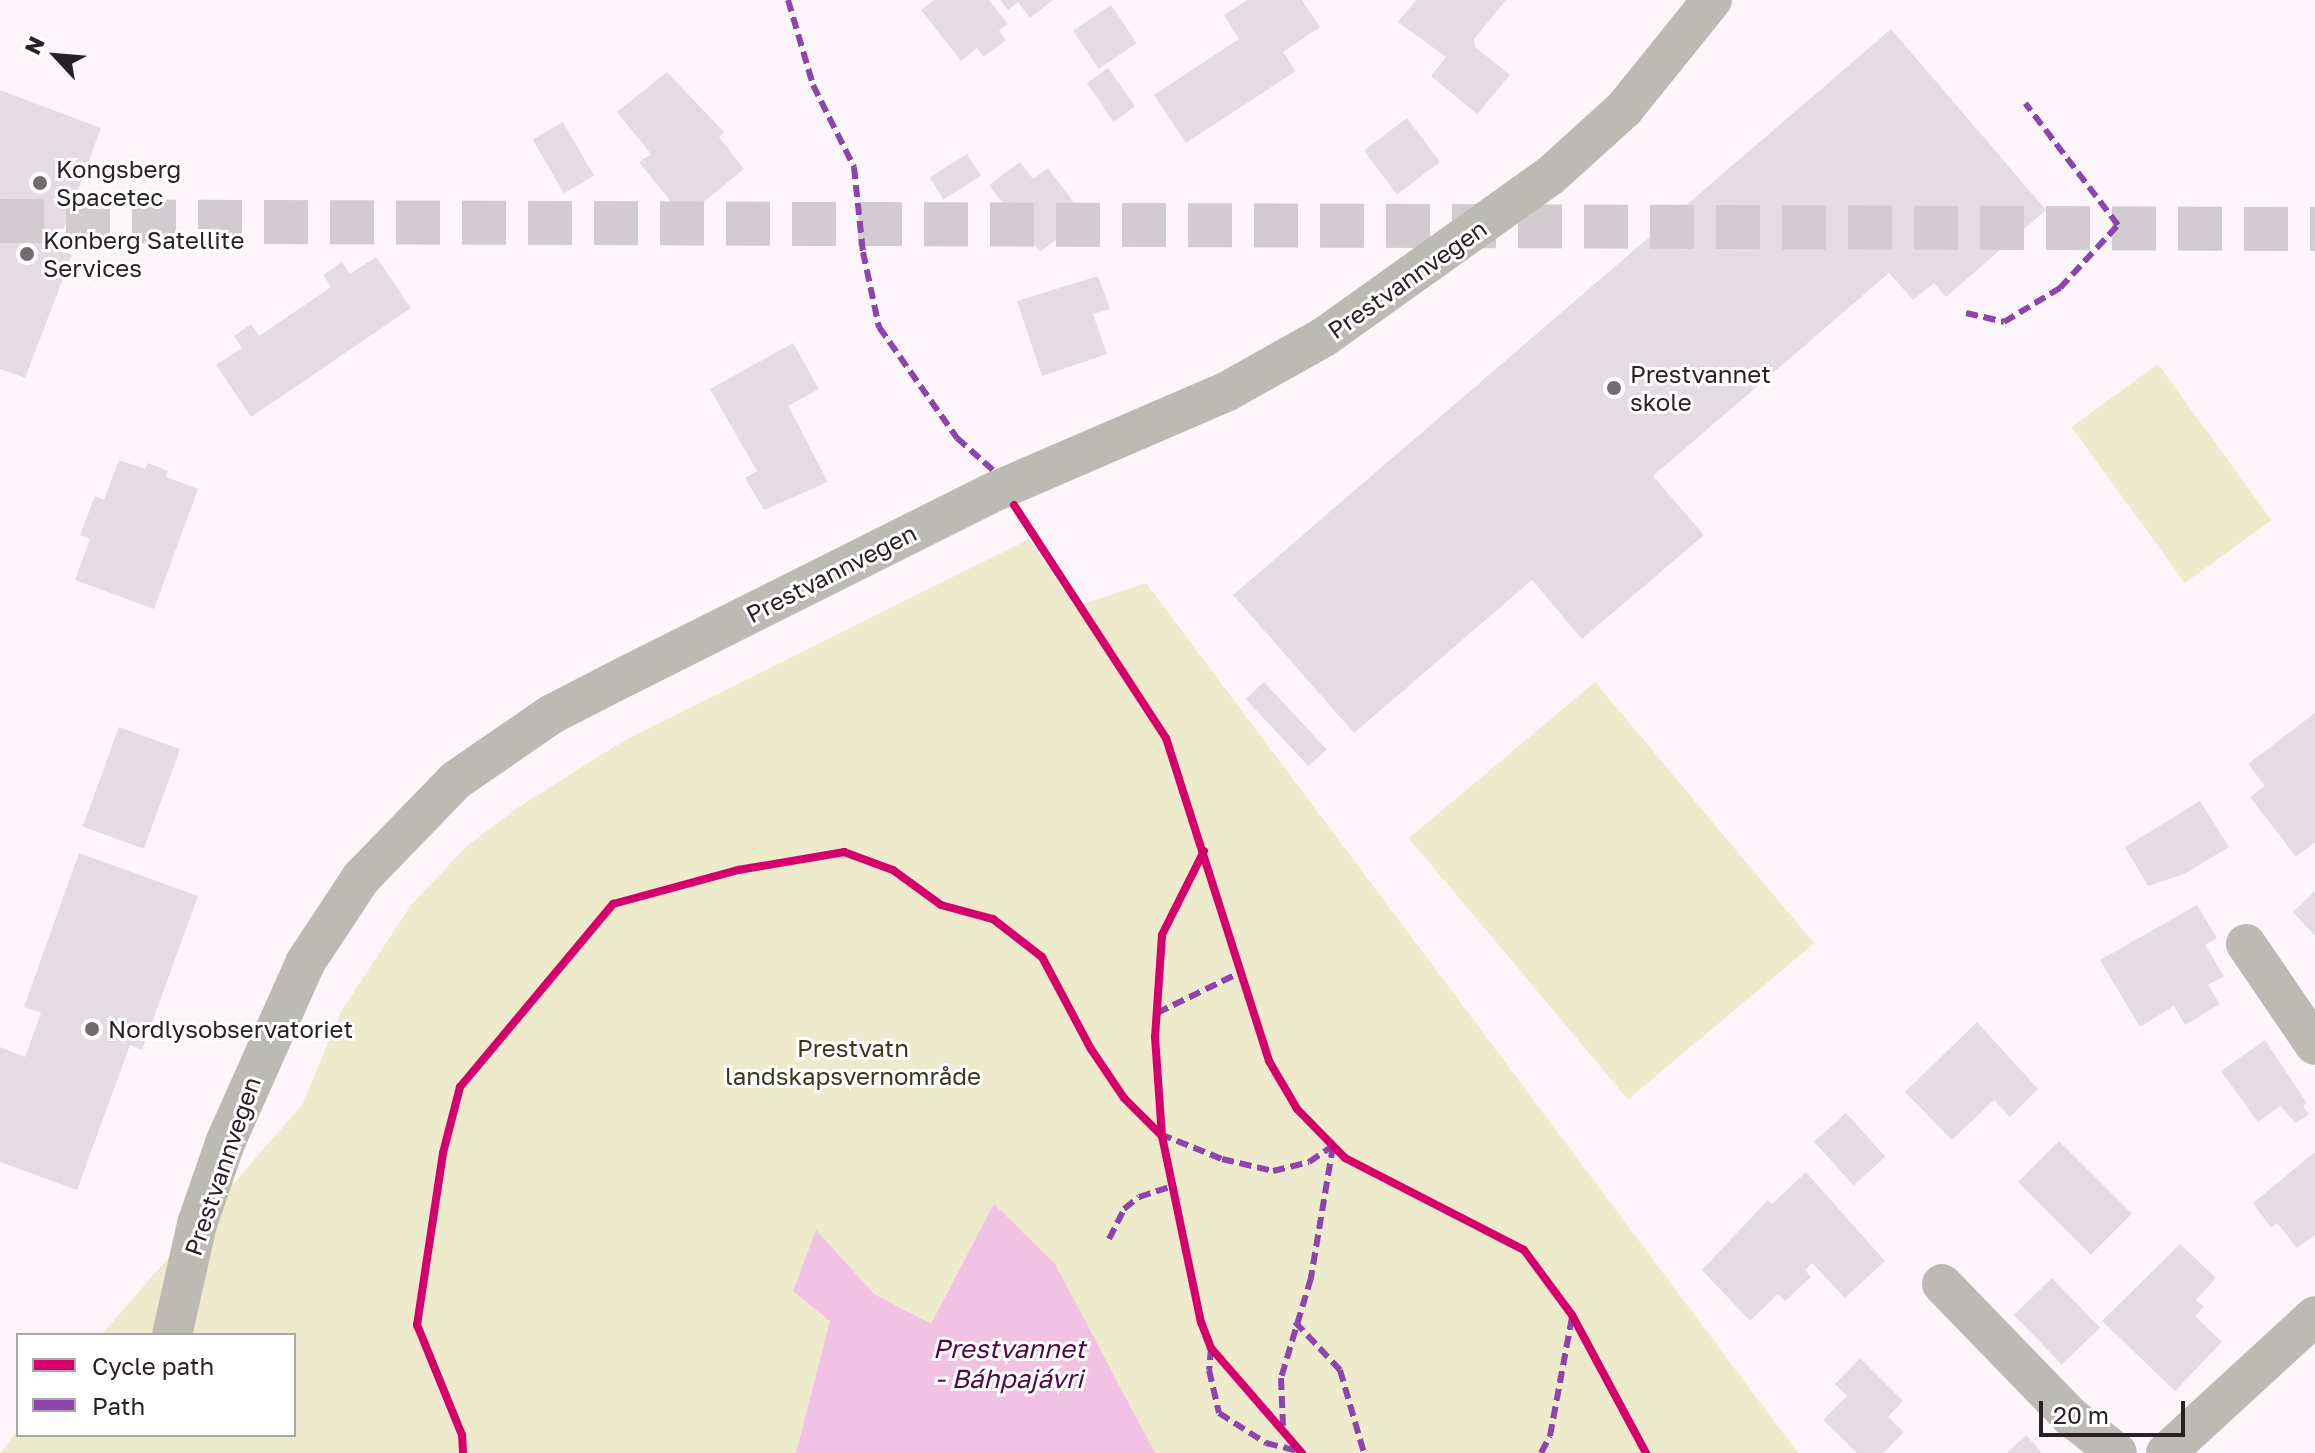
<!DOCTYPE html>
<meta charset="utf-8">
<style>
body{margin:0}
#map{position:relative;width:2315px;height:1453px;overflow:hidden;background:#fcf6fa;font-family:"Golos Text",sans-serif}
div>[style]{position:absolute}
.green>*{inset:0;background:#eeeacc;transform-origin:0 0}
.water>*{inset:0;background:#f1c2e4}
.building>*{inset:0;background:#e4dce2;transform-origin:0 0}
.primary-tunnel>*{height:44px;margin-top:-22px;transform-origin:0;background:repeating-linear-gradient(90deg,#d2cbd0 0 44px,transparent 0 66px)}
.street>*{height:40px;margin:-20px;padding:0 20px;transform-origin:20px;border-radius:20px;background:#bcbab5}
.quiet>*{height:6px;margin-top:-3px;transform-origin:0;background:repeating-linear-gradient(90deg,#8e44ad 0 12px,transparent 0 18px)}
.cycleway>*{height:8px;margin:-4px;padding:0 4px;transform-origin:4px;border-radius:4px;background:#d6006c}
.dots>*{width:22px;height:22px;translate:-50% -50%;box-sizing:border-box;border:4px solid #fff;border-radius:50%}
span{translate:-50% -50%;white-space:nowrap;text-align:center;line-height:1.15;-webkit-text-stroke:6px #fff;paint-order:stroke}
.poi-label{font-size:24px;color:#2a2027}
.left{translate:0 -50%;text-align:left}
.street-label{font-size:24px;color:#2a2027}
.park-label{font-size:24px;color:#393818}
.water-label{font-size:26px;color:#530846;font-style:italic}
.legend{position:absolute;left:16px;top:1333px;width:280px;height:104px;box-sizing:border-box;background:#fff;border:2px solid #aaa6a9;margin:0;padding:10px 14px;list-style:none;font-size:24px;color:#2a2027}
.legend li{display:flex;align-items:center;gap:16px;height:40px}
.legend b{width:40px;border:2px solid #aaa6a9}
.north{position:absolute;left:16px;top:16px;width:80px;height:80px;-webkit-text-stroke:6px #fff;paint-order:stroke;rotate:296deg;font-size:22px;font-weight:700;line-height:32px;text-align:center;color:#2a2027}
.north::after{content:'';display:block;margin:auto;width:28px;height:36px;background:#2a2027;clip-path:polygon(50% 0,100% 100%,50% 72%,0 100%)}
.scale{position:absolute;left:2039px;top:1401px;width:146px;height:36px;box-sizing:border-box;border:4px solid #2a2027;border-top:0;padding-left:10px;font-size:24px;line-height:28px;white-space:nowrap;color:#2a2027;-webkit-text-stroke:6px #fff;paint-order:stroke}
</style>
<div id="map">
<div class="green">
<i style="left:2158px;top:364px;width:193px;height:107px;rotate:54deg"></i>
<i style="clip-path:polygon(1029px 539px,1075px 607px,1146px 583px,1798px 1453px,0 1453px,18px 1430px,18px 1435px,294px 1435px,294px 1335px,101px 1335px,302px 1105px,342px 1010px,411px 905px,467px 846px,517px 808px,625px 740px)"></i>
<i style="left:1595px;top:682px;width:341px;height:243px;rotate:50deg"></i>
</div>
<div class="water">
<i style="clip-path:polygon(994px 1204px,1055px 1264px,1155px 1453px,796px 1453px,830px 1321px,793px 1291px,816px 1230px,874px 1294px,931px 1324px)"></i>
</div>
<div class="building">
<i style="clip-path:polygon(934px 0,989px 0,1008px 24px,999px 31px,1006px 40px,984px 57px,977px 48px,961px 61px,921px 10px)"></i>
<i style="clip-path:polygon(1000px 0,1053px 0,1030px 18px,1018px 2px,1008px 10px)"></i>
<i style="clip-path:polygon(1247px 0,1302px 0,1320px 27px,1283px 52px,1296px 71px,1186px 143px,1154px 95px,1239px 39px,1224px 15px)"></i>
<i style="clip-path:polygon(1416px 0,1506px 0,1474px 39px,1475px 47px,1510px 75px,1477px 114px,1431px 76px,1446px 57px,1398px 22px)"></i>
<i style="left:1111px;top:5px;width:46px;height:46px;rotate:56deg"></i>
<i style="clip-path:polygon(1891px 29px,2046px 210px,1946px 297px,1934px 283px,1913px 300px,1889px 273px,1653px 476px,1704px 535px,1582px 639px,1532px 580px,1354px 733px,1233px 595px)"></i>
<i style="left:1108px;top:68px;width:47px;height:26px;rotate:55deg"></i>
<i style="clip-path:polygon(667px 72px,724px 132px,719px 137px,744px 169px,684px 218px,639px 162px,651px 154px,617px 112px)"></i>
<i style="clip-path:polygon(0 90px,101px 128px,56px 249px,72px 255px,25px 378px,0 369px)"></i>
<i style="left:1407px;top:118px;width:55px;height:54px;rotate:53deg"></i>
<i style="left:563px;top:122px;width:62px;height:35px;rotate:60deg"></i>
<i style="left:967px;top:154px;width:26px;height:44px;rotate:58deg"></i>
<i style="clip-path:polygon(1020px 162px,1033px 179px,1048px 168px,1085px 217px,1040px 252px,989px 185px)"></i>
<i style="clip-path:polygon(376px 257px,411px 308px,251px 417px,216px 365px,242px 348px,234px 336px,251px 324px,259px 336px,331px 287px,323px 275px,342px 262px,350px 274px)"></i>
<i style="clip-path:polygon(1098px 276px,1110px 309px,1093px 314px,1107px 354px,1042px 376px,1017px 301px)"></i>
<i style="clip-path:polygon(793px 343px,819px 389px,788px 406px,828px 482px,764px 510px,745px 478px,757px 471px,710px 389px)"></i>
<i style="clip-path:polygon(119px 460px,145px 469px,148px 463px,168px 471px,166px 477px,198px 489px,154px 609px,75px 580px,90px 539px,80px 535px,95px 496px,104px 500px)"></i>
<i style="left:1264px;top:682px;width:92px;height:25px;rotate:47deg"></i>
<i style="clip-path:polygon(2315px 713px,2315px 842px,2296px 857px,2250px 797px,2265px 786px,2248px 764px)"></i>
<i style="left:119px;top:727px;width:65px;height:106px;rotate:20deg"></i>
<i style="clip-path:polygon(2200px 801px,2229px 847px,2184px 874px,2148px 886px,2125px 847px)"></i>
<i style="clip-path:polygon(79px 853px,198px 896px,142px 1050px,130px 1045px,77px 1190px,0 1162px,0 1047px,25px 1057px,41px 1013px,24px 1007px)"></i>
<i style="clip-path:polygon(2315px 891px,2315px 936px,2293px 912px)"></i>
<i style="clip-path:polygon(2197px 905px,2217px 938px,2205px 945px,2224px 976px,2208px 985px,2220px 1004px,2185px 1025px,2174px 1006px,2140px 1027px,2100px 960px)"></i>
<i style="clip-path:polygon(1977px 1022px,2038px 1089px,2010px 1117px,1994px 1100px,1952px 1140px,1905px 1092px)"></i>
<i style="clip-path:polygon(2265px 1040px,2307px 1103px,2303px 1106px,2309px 1114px,2296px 1123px,2280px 1106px,2258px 1122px,2221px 1071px)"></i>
<i style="left:1846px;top:1113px;width:59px;height:43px;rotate:48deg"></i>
<i style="left:2059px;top:1141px;width:103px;height:58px;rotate:45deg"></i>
<i style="clip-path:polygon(2315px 1152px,2315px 1235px,2297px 1248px,2277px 1223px,2271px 1228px,2253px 1203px)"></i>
<i style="clip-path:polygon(1806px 1172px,1885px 1261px,1845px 1298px,1812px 1263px,1805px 1270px,1811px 1277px,1785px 1301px,1778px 1294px,1750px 1321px,1702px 1270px,1768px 1200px,1772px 1204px)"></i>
<i style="clip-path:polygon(2180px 1244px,2216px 1278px,2196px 1300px,2204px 1307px,2195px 1316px,2222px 1342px,2175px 1391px,2102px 1321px)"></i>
<i style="left:2052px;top:1278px;width:69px;height:53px;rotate:46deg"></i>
<i style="clip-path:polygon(1860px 1358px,1903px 1401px,1888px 1417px,1904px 1432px,1883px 1453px,1857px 1453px,1823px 1420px,1847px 1396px,1835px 1384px)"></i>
<i style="clip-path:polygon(2026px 1435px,2042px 1453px,2007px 1453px)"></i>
</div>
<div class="primary-tunnel">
<i style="left:0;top:221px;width:2315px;rotate:0.2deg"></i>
</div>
<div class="street">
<i style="left:2246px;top:944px;width:122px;rotate:55.7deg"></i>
<i style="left:1942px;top:1284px;width:185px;rotate:45.9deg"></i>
<i style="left:2071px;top:1417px;width:58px;rotate:38deg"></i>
<i style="left:172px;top:1335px;width:114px;rotate:-77.3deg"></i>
<i style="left:197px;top:1224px;width:86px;rotate:-70.9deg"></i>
<i style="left:225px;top:1143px;width:197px;rotate:-66deg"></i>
<i style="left:305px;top:963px;width:102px;rotate:-56.6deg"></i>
<i style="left:361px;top:878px;width:136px;rotate:-45.9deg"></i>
<i style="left:456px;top:780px;width:116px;rotate:-34.5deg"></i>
<i style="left:552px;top:714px;width:81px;rotate:-27.2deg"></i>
<i style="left:624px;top:677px;width:408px;rotate:-26.6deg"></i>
<i style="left:989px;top:494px;width:258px;rotate:-23.3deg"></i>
<i style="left:1226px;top:392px;width:112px;rotate:-29.3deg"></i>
<i style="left:1324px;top:337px;width:277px;rotate:-35.5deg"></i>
<i style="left:1550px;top:176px;width:100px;rotate:-42.2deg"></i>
<i style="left:1624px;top:109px;width:140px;rotate:-51.1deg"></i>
<i style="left:2166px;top:1453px;width:202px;rotate:-42.6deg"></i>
</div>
<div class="quiet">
<i style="left:788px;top:0;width:89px;rotate:73.6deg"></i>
<i style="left:813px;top:85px;width:92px;rotate:63.4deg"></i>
<i style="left:854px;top:167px;width:85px;rotate:84deg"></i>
<i style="left:863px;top:252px;width:77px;rotate:78deg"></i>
<i style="left:879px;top:327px;width:136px;rotate:54.9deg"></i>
<i style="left:957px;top:438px;width:50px;rotate:41.7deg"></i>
<i style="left:1966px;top:313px;width:39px;rotate:13deg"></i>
<i style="left:2004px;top:322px;width:66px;rotate:-31.3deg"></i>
<i style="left:2060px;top:288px;width:86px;rotate:-47.4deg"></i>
<i style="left:2118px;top:225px;width:153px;rotate:-127.3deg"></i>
<i style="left:1157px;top:1013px;width:93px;rotate:-26deg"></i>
<i style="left:1160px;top:1134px;width:67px;rotate:22deg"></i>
<i style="left:1222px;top:1159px;width:52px;rotate:13.2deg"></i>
<i style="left:1273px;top:1171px;width:37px;rotate:-14deg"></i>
<i style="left:1309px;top:1162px;width:29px;rotate:-34deg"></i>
<i style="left:1333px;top:1146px;width:134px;rotate:99.5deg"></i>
<i style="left:1311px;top:1278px;width:104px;rotate:106.7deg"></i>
<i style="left:1281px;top:1378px;width:48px;rotate:87.6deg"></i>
<i style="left:1109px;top:1239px;width:34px;rotate:-63deg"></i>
<i style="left:1124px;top:1209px;width:19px;rotate:-39deg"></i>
<i style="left:1139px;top:1197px;width:39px;rotate:-18deg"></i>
<i style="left:1295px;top:1322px;width:66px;rotate:46.8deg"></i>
<i style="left:1340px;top:1370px;width:86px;rotate:73.9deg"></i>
<i style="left:1211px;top:1348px;width:22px;rotate:95deg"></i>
<i style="left:1209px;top:1370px;width:44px;rotate:76.9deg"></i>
<i style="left:1219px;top:1413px;width:56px;rotate:32.6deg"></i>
<i style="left:1266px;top:1443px;width:33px;rotate:14deg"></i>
<i style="left:1541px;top:1453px;width:19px;rotate:-62deg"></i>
<i style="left:1550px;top:1436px;width:121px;rotate:-79.5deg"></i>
</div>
<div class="cycleway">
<i style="left:1014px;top:505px;width:278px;rotate:56.9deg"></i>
<i style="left:1166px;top:738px;width:339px;rotate:72.3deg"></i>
<i style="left:1269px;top:1061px;width:56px;rotate:59.7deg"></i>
<i style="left:1297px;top:1109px;width:69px;rotate:45.6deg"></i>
<i style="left:1345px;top:1158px;width:201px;rotate:27.2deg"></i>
<i style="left:1524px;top:1250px;width:81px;rotate:53.6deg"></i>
<i style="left:1572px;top:1315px;width:157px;rotate:61.8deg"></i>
<i style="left:1204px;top:851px;width:94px;rotate:116.6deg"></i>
<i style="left:1162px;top:935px;width:102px;rotate:93.9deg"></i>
<i style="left:1155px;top:1037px;width:99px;rotate:86deg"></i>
<i style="left:1162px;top:1136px;width:190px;rotate:78.2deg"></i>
<i style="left:1201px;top:1322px;width:28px;rotate:69deg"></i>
<i style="left:1211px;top:1348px;width:139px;rotate:49.1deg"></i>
<i style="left:463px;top:1453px;width:18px;rotate:-93deg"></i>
<i style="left:462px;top:1435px;width:119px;rotate:-112.2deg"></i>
<i style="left:417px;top:1325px;width:174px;rotate:-81.4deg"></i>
<i style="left:443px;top:1153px;width:68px;rotate:-75.6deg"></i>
<i style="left:460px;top:1087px;width:239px;rotate:-50.1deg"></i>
<i style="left:613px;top:904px;width:130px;rotate:-15.2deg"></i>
<i style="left:738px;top:870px;width:108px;rotate:-9.6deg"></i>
<i style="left:844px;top:852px;width:52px;rotate:20.2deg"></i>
<i style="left:893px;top:870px;width:59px;rotate:36.1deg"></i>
<i style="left:941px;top:905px;width:54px;rotate:15.1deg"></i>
<i style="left:993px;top:919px;width:62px;rotate:37.8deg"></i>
<i style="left:1042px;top:957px;width:104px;rotate:62deg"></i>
<i style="left:1091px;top:1049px;width:59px;rotate:56deg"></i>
<i style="left:1124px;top:1098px;width:54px;rotate:45deg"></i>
</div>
<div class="dots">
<i style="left:40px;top:183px;background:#746b71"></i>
<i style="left:27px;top:254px;background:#746b71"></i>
<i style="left:1614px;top:388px;background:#746b71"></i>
<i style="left:92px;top:1029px;background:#746b71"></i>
</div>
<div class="poi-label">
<span class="left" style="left:56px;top:183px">Kongsberg<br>Spacetec</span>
<span class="left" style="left:43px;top:254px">Konberg Satellite<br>Services</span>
<span class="left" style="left:1630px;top:388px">Prestvannet<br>skole</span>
<span class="left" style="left:108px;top:1029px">Nordlysobservatoriet</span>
</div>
<div class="street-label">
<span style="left:1407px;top:279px;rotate:-35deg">Prestvannvegen</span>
<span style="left:831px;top:573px;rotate:-27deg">Prestvannvegen</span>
<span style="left:222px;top:1166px;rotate:-71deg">Prestvannvegen</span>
</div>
<div class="park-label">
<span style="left:853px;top:1062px">Prestvatn<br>landskapsvernområde</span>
</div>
<div class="water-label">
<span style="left:1009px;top:1364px">Prestvannet<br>- Báhpajávri</span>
</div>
<ul class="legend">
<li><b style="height:10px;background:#d6006c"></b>Cycle path</li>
<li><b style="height:10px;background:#8e44ad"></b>Path</li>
</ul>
<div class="north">N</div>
<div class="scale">20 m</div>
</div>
